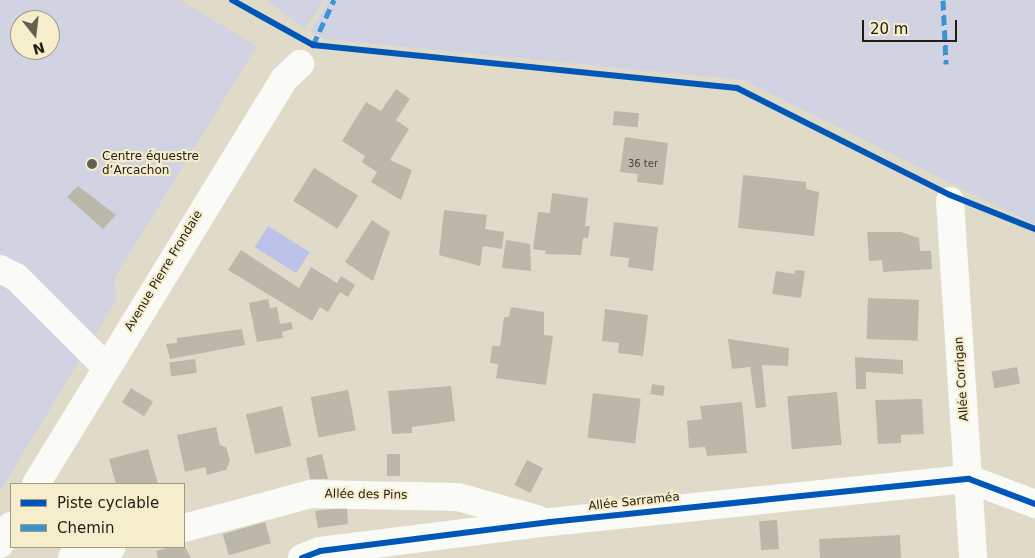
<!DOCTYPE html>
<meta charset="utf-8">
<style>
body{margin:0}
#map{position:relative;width:1035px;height:558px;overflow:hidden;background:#e0dbc9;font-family:"DejaVu Sans",sans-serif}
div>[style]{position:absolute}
.green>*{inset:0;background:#d1d3e2}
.water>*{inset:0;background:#bdc2e8;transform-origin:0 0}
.building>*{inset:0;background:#bbb7a9;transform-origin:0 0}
.minor>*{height:28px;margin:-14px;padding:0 14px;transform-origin:14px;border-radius:14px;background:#fafaf7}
.quiet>*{height:5px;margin-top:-2.5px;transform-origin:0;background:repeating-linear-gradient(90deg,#3a94d3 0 10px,transparent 0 15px)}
.cycleway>*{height:6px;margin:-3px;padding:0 3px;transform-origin:3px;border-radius:3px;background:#0057b8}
.dots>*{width:14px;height:14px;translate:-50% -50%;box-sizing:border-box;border:2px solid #f6edcc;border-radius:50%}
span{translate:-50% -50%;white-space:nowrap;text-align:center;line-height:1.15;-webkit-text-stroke:4px #f6edcc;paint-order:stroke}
.number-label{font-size:10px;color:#484437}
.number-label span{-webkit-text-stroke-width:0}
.poi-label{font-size:12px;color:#211d11}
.left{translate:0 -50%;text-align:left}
.street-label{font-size:12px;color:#211d11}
.legend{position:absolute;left:10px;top:483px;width:175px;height:65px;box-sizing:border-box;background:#f6edcc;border:1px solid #a19a81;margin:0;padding:6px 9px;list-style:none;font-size:15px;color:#211d11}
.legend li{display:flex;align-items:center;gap:10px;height:25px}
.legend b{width:25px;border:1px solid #a19a81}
.north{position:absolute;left:10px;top:10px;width:50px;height:50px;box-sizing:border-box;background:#f6edcc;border:1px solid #a19a81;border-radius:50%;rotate:164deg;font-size:14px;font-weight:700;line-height:20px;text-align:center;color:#211d11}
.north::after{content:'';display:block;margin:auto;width:18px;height:22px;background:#646051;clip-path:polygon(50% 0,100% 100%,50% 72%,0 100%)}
.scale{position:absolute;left:862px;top:20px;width:95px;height:22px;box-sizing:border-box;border:2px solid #211d11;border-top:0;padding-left:6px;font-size:15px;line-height:18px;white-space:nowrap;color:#211d11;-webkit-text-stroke:4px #f6edcc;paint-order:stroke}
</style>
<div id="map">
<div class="green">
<i style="clip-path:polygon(evenodd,0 0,180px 0,257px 46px,115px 277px,116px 301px,0 491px,0 0,20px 20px,50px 20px,50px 50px,20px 50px,20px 20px)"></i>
<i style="clip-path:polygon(266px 0,324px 0,305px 29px)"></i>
<i style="clip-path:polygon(329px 0,1035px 0,1035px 225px,743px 80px,324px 39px,310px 32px)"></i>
</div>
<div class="water">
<i style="left:268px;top:226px;width:49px;height:25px;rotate:32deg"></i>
</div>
<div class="building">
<i style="clip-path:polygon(396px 89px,410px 99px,396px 120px,409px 129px,390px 160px,412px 170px,401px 200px,371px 182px,377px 172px,362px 162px,365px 156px,342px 141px,366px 102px,381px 111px)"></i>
<i style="left:614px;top:111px;width:25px;height:14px;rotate:5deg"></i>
<i style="clip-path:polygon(625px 137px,668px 143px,663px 185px,637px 182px,638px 174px,620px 172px)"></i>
<i style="left:314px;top:168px;width:52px;height:39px;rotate:32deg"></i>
<i style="clip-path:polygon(743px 175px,806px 182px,806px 189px,819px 192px,814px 236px,738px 228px)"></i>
<i style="clip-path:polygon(78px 186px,116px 215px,103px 229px,67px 197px)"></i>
<i style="clip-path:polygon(552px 193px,588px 198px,585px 226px,590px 226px,588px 238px,583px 238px,581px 255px,545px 254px,546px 251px,533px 249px,538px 212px,550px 213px)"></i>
<i style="clip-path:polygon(444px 210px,487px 215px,485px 229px,504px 232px,502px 249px,483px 246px,480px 266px,439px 255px)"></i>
<i style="clip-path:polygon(372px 220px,390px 232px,373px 281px,345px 262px)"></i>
<i style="clip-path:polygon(614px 222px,658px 227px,653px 271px,628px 267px,629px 258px,610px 256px)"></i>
<i style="clip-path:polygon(867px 232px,901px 232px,919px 238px,920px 251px,931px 251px,932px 269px,883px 272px,882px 260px,869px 261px)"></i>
<i style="clip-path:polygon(506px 240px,530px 244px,531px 271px,502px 268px)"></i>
<i style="clip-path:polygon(241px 250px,299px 288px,311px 267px,337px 283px,341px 276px,355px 285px,348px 297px,340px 292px,328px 312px,320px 307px,312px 321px,228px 270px)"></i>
<i style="clip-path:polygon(795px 270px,805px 271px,801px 298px,772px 294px,776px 271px,794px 274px)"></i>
<i style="left:868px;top:298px;width:51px;height:41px;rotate:2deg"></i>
<i style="clip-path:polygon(268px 299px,270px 308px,277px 307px,280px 324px,291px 322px,293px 329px,282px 332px,283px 338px,257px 342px,249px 303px)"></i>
<i style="clip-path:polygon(511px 307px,544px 312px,544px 335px,553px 336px,546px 385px,496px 378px,498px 364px,490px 363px,492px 346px,500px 346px,504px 317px,509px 317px)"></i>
<i style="clip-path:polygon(605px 309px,648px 315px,643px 356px,618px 353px,619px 343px,602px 341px)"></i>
<i style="clip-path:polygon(242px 329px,245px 345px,170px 359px,166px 344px,177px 343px,177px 338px)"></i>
<i style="clip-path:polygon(728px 339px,789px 348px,788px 366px,762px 365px,766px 407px,756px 408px,750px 367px,732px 369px)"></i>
<i style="clip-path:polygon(855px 357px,903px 360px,903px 374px,866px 372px,866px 389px,856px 389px)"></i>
<i style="left:195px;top:359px;width:14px;height:26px;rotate:82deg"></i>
<i style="left:1017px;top:367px;width:17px;height:26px;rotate:80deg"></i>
<i style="left:652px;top:384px;width:13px;height:10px;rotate:9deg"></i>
<i style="clip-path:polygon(451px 386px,455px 421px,412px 427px,412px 433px,392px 434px,388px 391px)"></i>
<i style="left:131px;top:388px;width:26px;height:17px;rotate:32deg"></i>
<i style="left:348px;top:390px;width:41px;height:38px;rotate:79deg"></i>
<i style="left:837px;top:392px;width:53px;height:50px;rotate:85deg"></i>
<i style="left:593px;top:393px;width:48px;height:45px;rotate:7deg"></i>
<i style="clip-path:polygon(922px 399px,924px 434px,901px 435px,901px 443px,878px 444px,875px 400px)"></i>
<i style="clip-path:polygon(742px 402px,747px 453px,707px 456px,705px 447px,689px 448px,687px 421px,702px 419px,700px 406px)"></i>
<i style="left:282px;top:406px;width:41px;height:37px;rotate:77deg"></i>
<i style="clip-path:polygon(216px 427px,220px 445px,226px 447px,230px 461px,226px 470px,207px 475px,205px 467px,185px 472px,177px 435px)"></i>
<i style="clip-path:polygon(148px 449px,158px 484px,116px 484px,109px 459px)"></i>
<i style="clip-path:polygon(322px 454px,328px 479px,310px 479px,306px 458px)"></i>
<i style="left:387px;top:454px;width:13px;height:22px"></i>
<i style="left:527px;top:460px;width:18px;height:28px;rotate:27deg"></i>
<i style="clip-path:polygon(341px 508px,347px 508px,348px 524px,318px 528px,315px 511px)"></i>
<i style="left:777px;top:520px;width:29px;height:18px;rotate:86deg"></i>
<i style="left:265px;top:522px;width:22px;height:44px;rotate:74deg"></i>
<i style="clip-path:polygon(900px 535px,901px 558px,820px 558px,819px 539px)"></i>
<i style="clip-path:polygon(171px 547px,185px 547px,191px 558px,158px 558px,156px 551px)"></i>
</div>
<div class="minor">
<i style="left:950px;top:201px;width:358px;rotate:86.3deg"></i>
<i style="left:0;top:269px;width:18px;rotate:27deg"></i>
<i style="left:16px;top:277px;width:127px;rotate:45deg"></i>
<i style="left:36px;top:484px;width:475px;rotate:-58.5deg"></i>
<i style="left:284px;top:79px;width:22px;rotate:-43deg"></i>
<i style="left:184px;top:528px;width:131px;rotate:-15deg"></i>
<i style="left:311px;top:494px;width:147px;rotate:1.2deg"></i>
<i style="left:458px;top:497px;width:82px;rotate:15.6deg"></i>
<i style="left:0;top:544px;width:21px;rotate:-59deg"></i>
<i style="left:72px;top:558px;width:41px;rotate:-15.4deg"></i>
<i style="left:302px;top:558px;width:19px;rotate:-21deg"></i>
<i style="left:320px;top:551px;width:232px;rotate:-7.2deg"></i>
<i style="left:550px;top:522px;width:421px;rotate:-5.9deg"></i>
<i style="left:969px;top:479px;width:71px;rotate:20.7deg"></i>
</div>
<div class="quiet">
<i style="left:943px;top:0;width:64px;rotate:87.3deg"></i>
<i style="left:313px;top:45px;width:50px;rotate:-65deg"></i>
</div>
<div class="cycleway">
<i style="left:232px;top:0;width:93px;rotate:29.1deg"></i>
<i style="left:313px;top:45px;width:426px;rotate:5.8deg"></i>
<i style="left:737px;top:88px;width:238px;rotate:26.7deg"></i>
<i style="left:950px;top:195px;width:92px;rotate:21.8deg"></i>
<i style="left:302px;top:558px;width:19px;rotate:-21deg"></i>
<i style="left:320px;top:551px;width:232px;rotate:-7.2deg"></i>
<i style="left:550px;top:522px;width:421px;rotate:-5.9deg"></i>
<i style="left:969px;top:479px;width:71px;rotate:20.7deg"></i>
</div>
<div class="dots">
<i style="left:92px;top:164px;background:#646051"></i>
</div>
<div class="number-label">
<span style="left:643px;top:164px">36 ter</span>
</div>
<div class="poi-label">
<span class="left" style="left:102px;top:164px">Centre équestre<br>d’Arcachon</span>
</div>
<div class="street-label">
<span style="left:164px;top:271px;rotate:-59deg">Avenue Pierre Frondaie</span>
<span style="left:962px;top:379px;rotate:-94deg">Allée Corrigan</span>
<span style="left:366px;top:495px;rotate:1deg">Allée des Pins</span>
<span style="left:634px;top:502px;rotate:-6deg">Allée Sarraméa</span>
</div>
<ul class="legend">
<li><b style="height:6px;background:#0057b8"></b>Piste cyclable</li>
<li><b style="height:6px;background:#3a94d3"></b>Chemin</li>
</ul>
<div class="north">N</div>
<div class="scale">20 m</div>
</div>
